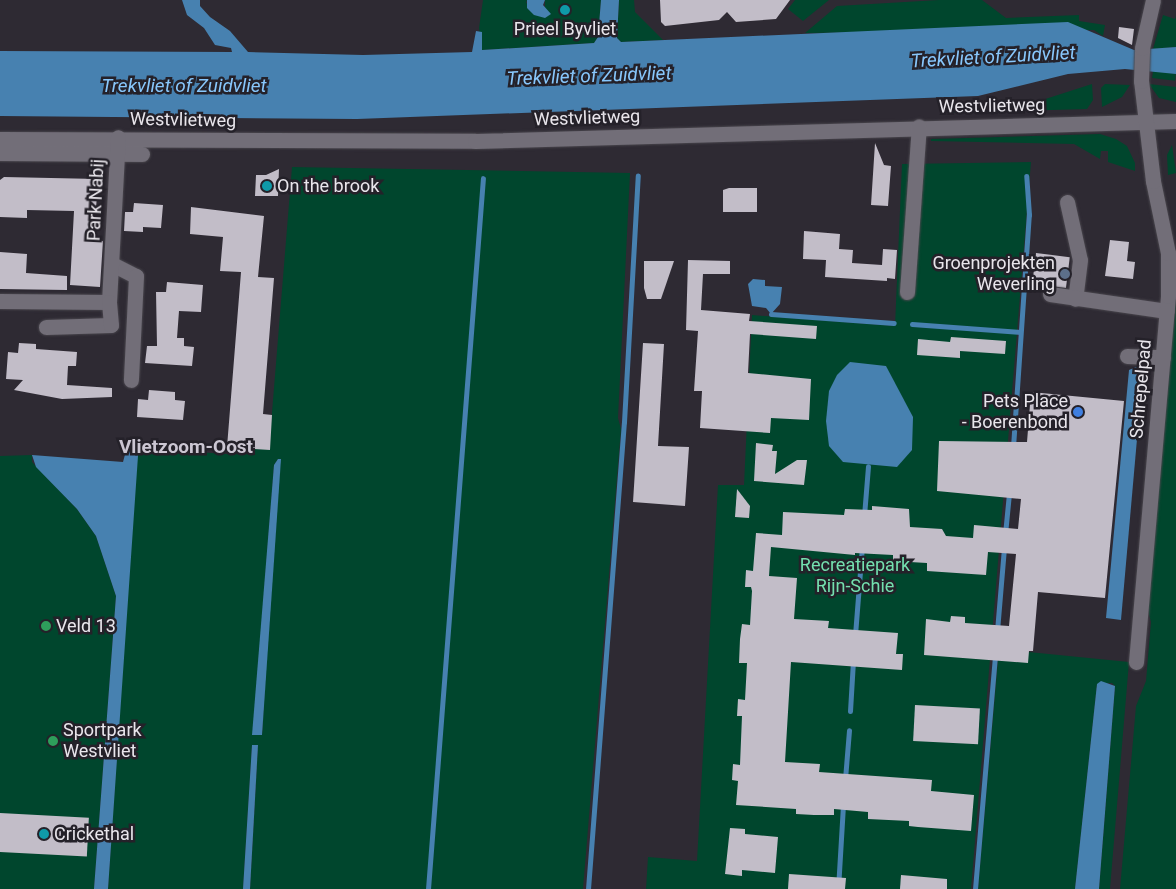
<!DOCTYPE html>
<style>
body{margin:0}
#map{position:relative;width:1176px;height:889px;overflow:hidden;background:#2e2a33;font-family:Roboto,sans-serif}
div>[style]{position:absolute}
.green>*{inset:0;background:#00462d;transform-origin:0 0}
.water>*{inset:0;background:#4781b0}
.stream>*{height:5px;margin:-2.5px;padding:0 2.5px;transform-origin:2.5px;border-radius:2.5px;background:#4781b0}
.building>*{inset:0;background:#c2bdc8;transform-origin:0 0}
.roads{filter:drop-shadow(0 0 1px #49464d) drop-shadow(0 0 1px #49464d)}
.minor>*{height:15px;margin:-7.5px;padding:0 7.5px;transform-origin:7.5px;border-radius:7.5px;background:#726e78}
.dots>*{width:14px;height:14px;translate:-50% -50%;box-sizing:border-box;border:2px solid #242129;border-radius:50%}
span{translate:-50% -50%;white-space:nowrap;text-align:center;line-height:1.15;-webkit-text-stroke:5px #242129;paint-order:stroke}
.poi-label{font-size:18px;color:#e9e6ec}
.left{translate:0 -50%;text-align:left}
.right{translate:-100% -50%;text-align:right}
.street-label{font-size:18px;color:#e9e6ec}
.park-label{font-size:18px;color:#74e0af}
.water-label{font-size:19px;color:#88c7fc;font-style:italic}
.neighbourhood-label{font-size:19px;color:#cbc6d2;font-weight:700}
</style>
<div id="map">
<div class="green">
<i style="clip-path:polygon(483px 0,527px 0,526px 3px,545px 9px,545px 0,601px 0,598px 37px,594px 43px,482px 50px,479px 28px)"></i>
<i style="clip-path:polygon(619px 0,634px 0,635px 12px,663px 40px,621px 42px,617px 38px)"></i>
<i style="clip-path:polygon(795px 0,829px 0,803px 21px,788px 9px)"></i>
<i style="clip-path:polygon(939px 0,982px 0,1006px 18px,1079px 15px,1079px 21px,1105px 25px,1103px 36px,1094px 30px,805px 33px,837px 6px)"></i>
<i style="clip-path:polygon(1163px 15px,1175px 19px,1176px 16px,1176px 47px,1153px 49px)"></i>
<i style="left:1153px;top:71px;width:23px;height:7px;rotate:7deg"></i>
<i style="clip-path:polygon(1092px 84px,1093px 100px,1087px 109px,951px 113px,1036px 102px)"></i>
<i style="clip-path:polygon(1105px 84px,1130px 85px,1122px 97px,1102px 107px,1101px 88px)"></i>
<i style="clip-path:polygon(1149px 84px,1176px 87px,1176px 102px,1159px 98px)"></i>
<i style="clip-path:polygon(1100px 134px,1116px 139px,1127px 146px,1135px 163px,1135px 171px,1108px 162px,1108px 151px,1101px 151px,1100px 159px,1074px 144px,931px 141px,931px 139px)"></i>
<i style="clip-path:polygon(1172px 145px,1176px 173px,1168px 175px,1167px 155px)"></i>
<i style="clip-path:polygon(1031px 162px,971px 889px,646px 889px,648px 857px,697px 861px,718px 485px,744px 485px,752px 315px,895px 326px,902px 164px)"></i>
<i style="clip-path:polygon(evenodd,292px 167px,630px 173px,618px 418px,621px 429px,583px 889px,250px 889px,258px 745px,252px 745px,243px 889px,108px 889px,137px 448px,227px 454px,237px 449px,269px 449px,292px 167px,278px 459px,262px 735px,253px 735px,274px 465px,278px 459px)"></i>
<i style="clip-path:polygon(1176px 293px,1176px 889px,1120px 889px,1136px 706px,1146px 681px,1151px 622px,1147px 607px)"></i>
<i style="clip-path:polygon(32px 455px,32px 462px,77px 509px,96px 536px,116px 596px,94px 889px,0 889px,0 456px)"></i>
<i style="clip-path:polygon(999px 649px,1129px 662px,1110px 889px,1099px 889px,1115px 686px,1112px 683px,1097px 684px,1075px 889px,978px 889px)"></i>
</div>
<div class="water">
<i style="clip-path:polygon(182px 0,200px 0,200px 6px,210px 17px,230px 31px,248px 52px,363px 55px,472px 52px,476px 31px,482px 32px,482px 50px,594px 43px,598px 37px,601px 0,619px 0,617px 38px,621px 42px,1068px 22px,1134px 50px,1176px 47px,1176px 74px,1125px 69px,1068px 74px,978px 96px,357px 119px,0 116px,0 51px,232px 52px,231px 48px,215px 45px,204px 28px,187px 15px)"></i>
<i style="clip-path:polygon(527px 0,545px 0,543px 5px,551px 14px,545px 18px,534px 15px,527px 8px)"></i>
<i style="clip-path:polygon(753px 279px,765px 280px,765px 286px,782px 287px,780px 304px,771px 314px,766px 308px,752px 306px,748px 284px)"></i>
<i style="clip-path:polygon(850px 362px,886px 366px,913px 417px,912px 450px,897px 467px,843px 462px,829px 446px,826px 421px,829px 391px,837px 375px)"></i>
<i style="clip-path:polygon(1136px 367px,1143px 371px,1121px 620px,1106px 618px,1129px 370px)"></i>
<i style="clip-path:polygon(127px 447px,137px 448px,138px 456px,108px 889px,94px 889px,116px 596px,96px 536px,77px 509px,36px 467px,32px 455px,123px 462px)"></i>
<i style="clip-path:polygon(278px 459px,281px 459px,262px 735px,252px 735px,274px 465px)"></i>
<i style="clip-path:polygon(1101px 681px,1115px 686px,1099px 889px,1075px 889px,1097px 684px)"></i>
<i style="clip-path:polygon(252px 745px,258px 745px,250px 889px,243px 889px)"></i>
</div>
<div class="stream">
<i style="left:771px;top:314px;width:123px;rotate:4.2deg"></i>
<i style="left:912px;top:324px;width:108px;rotate:4.2deg"></i>
<i style="left:1013px;top:447px;width:233px;rotate:-86.1deg"></i>
<i style="left:1029px;top:215px;width:39px;rotate:-94deg"></i>
<i style="left:864px;top:516px;width:50px;rotate:-85.4deg"></i>
<i style="left:1005px;top:534px;width:41px;rotate:-84.4deg"></i>
<i style="left:997px;top:631px;width:83px;rotate:-85.2deg"></i>
<i style="left:855px;top:635px;width:89px;rotate:-85.5deg"></i>
<i style="left:850px;top:711px;width:50px;rotate:-86.6deg"></i>
<i style="left:845px;top:779px;width:49px;rotate:-85.3deg"></i>
<i style="left:428px;top:889px;width:713px;rotate:-85.58deg"></i>
<i style="left:588px;top:889px;width:468px;rotate:-85.6deg"></i>
<i style="left:624px;top:422px;width:247px;rotate:-86.8deg"></i>
<i style="left:838px;top:889px;width:84px;rotate:-86.6deg"></i>
<i style="left:975px;top:889px;width:235px;rotate:-85.1deg"></i>
</div>
<div class="building">
<i style="clip-path:polygon(660px 0,790px 0,776px 19px,736px 22px,727px 12px,719px 20px,665px 26px,661px 22px)"></i>
<i style="clip-path:polygon(1119px 27px,1134px 29px,1132px 45px,1118px 38px)"></i>
<i style="clip-path:polygon(875px 143px,884px 165px,891px 166px,888px 206px,871px 205px)"></i>
<i style="clip-path:polygon(279px 169px,278px 196px,255px 196px,256px 175px,266px 175px)"></i>
<i style="clip-path:polygon(4px 177px,98px 179px,94px 240px,103px 241px,100px 287px,70px 285px,74px 211px,27px 210px,27px 218px,0 217px,0 180px)"></i>
<i style="clip-path:polygon(729px 188px,757px 188px,757px 212px,723px 212px,723px 190px)"></i>
<i style="clip-path:polygon(134px 203px,163px 205px,161px 228px,143px 227px,143px 232px,124px 231px,125px 212px,133px 212px)"></i>
<i style="clip-path:polygon(191px 207px,264px 216px,258px 277px,274px 278px,263px 414px,272px 415px,270px 450px,227px 447px,241px 272px,220px 271px,223px 237px,190px 234px)"></i>
<i style="clip-path:polygon(804px 231px,840px 234px,839px 249px,853px 250px,852px 263px,882px 265px,883px 249px,897px 250px,895px 279px,887px 278px,887px 281px,825px 277px,826px 260px,803px 259px)"></i>
<i style="clip-path:polygon(1110px 240px,1129px 242px,1127px 261px,1135px 262px,1133px 279px,1105px 276px)"></i>
<i style="clip-path:polygon(0 252px,27px 254px,26px 273px,67px 276px,67px 290px,0 289px)"></i>
<i style="left:1036px;top:253px;width:34px;height:31px;rotate:7deg"></i>
<i style="clip-path:polygon(688px 260px,730px 261px,730px 274px,703px 274px,701px 310px,750px 314px,749px 321px,817px 326px,816px 339px,750px 334px,748px 373px,811px 379px,809px 420px,771px 418px,770px 433px,700px 428px,702px 391px,694px 391px,698px 331px,686px 330px)"></i>
<i style="clip-path:polygon(644px 261px,674px 261px,661px 299px,647px 299px,644px 288px)"></i>
<i style="clip-path:polygon(167px 282px,203px 285px,201px 312px,179px 311px,177px 338px,184px 338px,184px 346px,194px 347px,192px 366px,145px 363px,147px 346px,157px 346px,156px 292px,166px 292px)"></i>
<i style="clip-path:polygon(951px 337px,1006px 341px,1005px 354px,960px 351px,960px 358px,917px 355px,918px 339px,950px 342px)"></i>
<i style="clip-path:polygon(19px 343px,36px 344px,36px 349px,77px 352px,76px 366px,68px 366px,67px 385px,112px 388px,112px 397px,62px 399px,14px 390px,23px 380px,6px 379px,8px 352px,18px 353px)"></i>
<i style="clip-path:polygon(643px 343px,664px 344px,658px 446px,689px 447px,685px 506px,633px 502px)"></i>
<i style="clip-path:polygon(149px 390px,175px 392px,175px 400px,185px 401px,183px 420px,137px 417px,138px 399px,148px 400px)"></i>
<i style="clip-path:polygon(1031px 392px,1124px 401px,1105px 598px,1038px 592px,1033px 651px,1029px 651px,1028px 663px,924px 655px,926px 619px,950px 622px,951px 616px,965px 617px,965px 623px,1009px 626px,1016px 554px,988px 552px,986px 575px,927px 571px,927px 563px,893px 561px,893px 555px,855px 553px,855px 555px,771px 547px,769px 576px,797px 578px,794px 619px,829px 621px,828px 628px,898px 633px,896px 654px,903px 654px,902px 670px,791px 662px,785px 762px,820px 764px,819px 772px,932px 780px,931px 791px,974px 795px,971px 831px,918px 827px,909px 826px,909px 821px,868px 819px,868px 812px,834px 809px,834px 815px,814px 815px,796px 814px,796px 809px,736px 805px,738px 781px,732px 780px,733px 764px,740px 765px,742px 716px,737px 716px,738px 699px,745px 700px,747px 663px,739px 663px,740px 639px,742px 624px,750px 625px,752px 591px,751px 587px,745px 587px,746px 570px,753px 571px,756px 533px,782px 535px,783px 512px,844px 515px,845px 509px,872px 510px,872px 506px,909px 509px,910px 527px,942px 529px,946px 536px,973px 538px,974px 525px,1018px 529px,1021px 499px,937px 491px,939px 441px,1027px 442px)"></i>
<i style="clip-path:polygon(756px 443px,773px 445px,772px 451px,777px 451px,775px 474px,797px 460px,807px 460px,804px 485px,754px 481px)"></i>
<i style="clip-path:polygon(737px 489px,750px 506px,749px 518px,735px 517px)"></i>
<i style="left:915px;top:705px;width:65px;height:36px;rotate:3deg"></i>
<i style="left:0;top:813px;width:89px;height:39px;rotate:3deg"></i>
<i style="clip-path:polygon(730px 828px,745px 829px,745px 834px,778px 837px,775px 873px,742px 870px,742px 876px,725px 874px)"></i>
<i style="clip-path:polygon(789px 874px,846px 878px,845px 889px,788px 889px)"></i>
<i style="clip-path:polygon(901px 875px,947px 879px,947px 889px,900px 889px)"></i>
</div>
<div class="roads">
<div class="minor">
<i style="left:0;top:139px;width:475px;rotate:0.2deg"></i>
<i style="left:475px;top:141px;width:701px;rotate:-1.63deg"></i>
<i style="left:0;top:153px;width:142px;rotate:0.4deg"></i>
<i style="left:1067px;top:202px;width:59px;rotate:77.4deg"></i>
<i style="left:1080px;top:260px;width:39px;rotate:97deg"></i>
<i style="left:112px;top:264px;width:27px;rotate:27deg"></i>
<i style="left:136px;top:276px;width:104px;rotate:92.8deg"></i>
<i style="left:907px;top:292px;width:166px;rotate:-85.9deg"></i>
<i style="left:1050px;top:294px;width:118px;rotate:8.3deg"></i>
<i style="left:0;top:301px;width:109px;rotate:0.5deg"></i>
<i style="left:109px;top:302px;width:165px;rotate:-86.9deg"></i>
<i style="left:46px;top:327px;width:65px;rotate:-1.8deg"></i>
<i style="left:111px;top:325px;width:23px;rotate:-95deg"></i>
<i style="left:1127px;top:356px;width:36px;rotate:2deg"></i>
<i style="left:1136px;top:662px;width:367px;rotate:-85deg"></i>
<i style="left:1168px;top:296px;width:43px;rotate:-90deg"></i>
<i style="left:1168px;top:253px;width:74px;rotate:-101.8deg"></i>
<i style="left:1153px;top:181px;width:101px;rotate:-96.8deg"></i>
<i style="left:1141px;top:81px;width:33px;rotate:-88deg"></i>
<i style="left:1142px;top:48px;width:49px;rotate:-77.1deg"></i>
</div>
</div>
<div class="dots">
<i style="left:565px;top:10px;background:#0f9aa8"></i>
<i style="left:267px;top:186px;background:#0f9aa8"></i>
<i style="left:1065px;top:274px;background:#5c6f8a"></i>
<i style="left:1078px;top:412px;background:#3f7fe0"></i>
<i style="left:46px;top:626px;background:#2e9e5b"></i>
<i style="left:53px;top:741px;background:#2e9e5b"></i>
<i style="left:44px;top:834px;background:#0f9aa8"></i>
</div>
<div class="poi-label">
<span style="left:565px;top:29px">Prieel Byvliet</span>
<span class="left" style="left:277px;top:186px">On the brook</span>
<span class="right" style="left:1055px;top:274px">Groenprojekten<br>Weverling</span>
<span class="right" style="left:1068px;top:412px">Pets Place<br>- Boerenbond</span>
<span class="left" style="left:56px;top:626px">Veld 13</span>
<span class="left" style="left:63px;top:741px">Sportpark<br>Westvliet</span>
<span class="left" style="left:54px;top:834px">Crickethal</span>
</div>
<div class="street-label">
<span style="left:992px;top:106px;rotate:-1deg">Westvlietweg</span>
<span style="left:587px;top:118px;rotate:-2deg">Westvlietweg</span>
<span style="left:183px;top:120px;rotate:1deg">Westvlietweg</span>
<span style="left:96px;top:200px;rotate:-87deg">Park Nabij</span>
<span style="left:1141px;top:389px;rotate:-85deg">Schrepelpad</span>
</div>
<div class="park-label">
<span style="left:855px;top:576px">Recreatiepark<br>Rijn-Schie</span>
</div>
<div class="water-label">
<span style="left:993px;top:57px;rotate:-3deg">Trekvliet of Zuidvliet</span>
<span style="left:589px;top:76px;rotate:-2deg">Trekvliet of Zuidvliet</span>
<span style="left:184px;top:86px">Trekvliet of Zuidvliet</span>
</div>
<div class="neighbourhood-label">
<span style="left:186px;top:447px">Vlietzoom-Oost</span>
</div>
</div>
